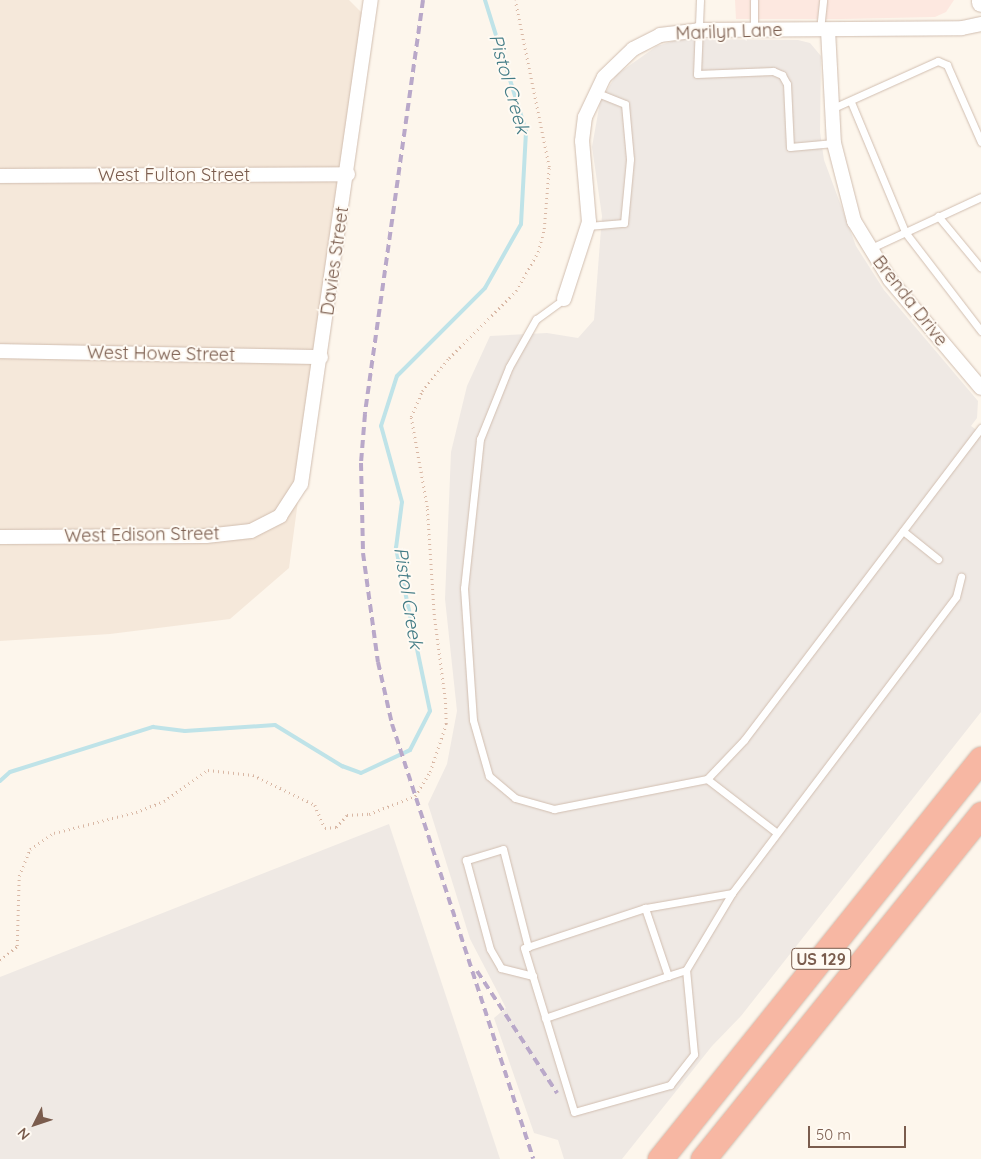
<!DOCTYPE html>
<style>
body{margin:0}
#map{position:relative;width:981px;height:1159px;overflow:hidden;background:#fdf6ec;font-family:Quicksand,sans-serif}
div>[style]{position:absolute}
.residential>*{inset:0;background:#f5e8da}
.commercial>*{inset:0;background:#fde8e0}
.industrial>*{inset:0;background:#efe9e4}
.stream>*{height:4px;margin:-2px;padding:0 2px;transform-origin:2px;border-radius:2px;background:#bfe3e8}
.path>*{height:2.5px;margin-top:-1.25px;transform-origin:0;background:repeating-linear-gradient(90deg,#d9b8a5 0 1px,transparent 0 5px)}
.roads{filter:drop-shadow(0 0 1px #d1beb0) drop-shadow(0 0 1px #d1beb0)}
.lane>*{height:7px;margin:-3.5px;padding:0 3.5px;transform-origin:3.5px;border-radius:3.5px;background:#fff}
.street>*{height:14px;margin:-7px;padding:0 7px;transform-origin:7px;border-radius:7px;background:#fff}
.secondary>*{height:19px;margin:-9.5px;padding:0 9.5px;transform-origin:9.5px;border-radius:9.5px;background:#fff}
.highway>*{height:25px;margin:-12.5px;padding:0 12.5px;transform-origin:12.5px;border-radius:12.5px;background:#f7b7a3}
.rail>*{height:4px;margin-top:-2px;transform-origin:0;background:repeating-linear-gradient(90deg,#b9a8c9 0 8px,transparent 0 13px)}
span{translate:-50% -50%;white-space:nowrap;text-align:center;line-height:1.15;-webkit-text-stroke:4px #fffaf3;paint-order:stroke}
.shield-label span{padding:1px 4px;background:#fffaf3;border:1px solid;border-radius:4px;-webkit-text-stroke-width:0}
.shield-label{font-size:16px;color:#7a5c4d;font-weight:700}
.street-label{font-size:18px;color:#7a5c4d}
.water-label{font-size:19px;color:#437c86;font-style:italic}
.north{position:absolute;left:10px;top:1099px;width:50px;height:50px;-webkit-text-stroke:4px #fffaf3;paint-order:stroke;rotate:229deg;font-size:14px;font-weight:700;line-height:20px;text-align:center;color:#7a5c4d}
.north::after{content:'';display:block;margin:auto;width:18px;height:22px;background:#7a5c4d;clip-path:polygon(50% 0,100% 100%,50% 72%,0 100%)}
.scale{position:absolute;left:808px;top:1126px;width:98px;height:22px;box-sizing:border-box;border:2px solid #7a5c4d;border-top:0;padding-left:6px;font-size:15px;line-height:18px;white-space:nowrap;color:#7a5c4d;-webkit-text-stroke:4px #fffaf3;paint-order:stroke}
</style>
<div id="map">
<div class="residential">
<i style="clip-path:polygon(0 0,349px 0,363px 14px,289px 568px,230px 619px,110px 634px,0 641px)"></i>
</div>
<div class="commercial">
<i style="clip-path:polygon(735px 0,954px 0,946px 12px,935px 17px,841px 19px,736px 19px)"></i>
</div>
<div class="industrial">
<i style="clip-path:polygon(680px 39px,798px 40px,810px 43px,821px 56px,820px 132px,824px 160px,856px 246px,884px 290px,978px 401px,977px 418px,971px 426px,981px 433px,981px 712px,741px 1016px,712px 1046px,622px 1159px,564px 1159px,558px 1140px,534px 1133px,494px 1018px,506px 1008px,470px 939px,428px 804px,447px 764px,457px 711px,445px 599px,451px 452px,467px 386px,490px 336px,547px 333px,578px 338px,594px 320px,602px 216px,592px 147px,600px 102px,616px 75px,657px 46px)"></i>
<i style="clip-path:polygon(389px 824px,500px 1159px,0 1159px,0 977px)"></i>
</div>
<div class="stream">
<i style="left:0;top:781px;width:13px;rotate:-42deg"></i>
<i style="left:10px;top:772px;width:150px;rotate:-17.5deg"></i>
<i style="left:153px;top:727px;width:32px;rotate:7deg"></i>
<i style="left:185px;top:731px;width:90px;rotate:-3.8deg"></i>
<i style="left:275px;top:725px;width:79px;rotate:31.5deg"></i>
<i style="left:342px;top:766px;width:20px;rotate:20deg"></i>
<i style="left:361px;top:773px;width:54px;rotate:-25.1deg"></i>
<i style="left:410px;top:750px;width:44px;rotate:-62.9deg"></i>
<i style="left:430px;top:711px;width:167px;rotate:-101.8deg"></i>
<i style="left:396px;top:548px;width:46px;rotate:-82.6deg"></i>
<i style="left:402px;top:502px;width:79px;rotate:-105.4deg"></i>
<i style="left:381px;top:426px;width:52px;rotate:-72.3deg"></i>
<i style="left:397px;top:376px;width:124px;rotate:-45deg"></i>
<i style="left:485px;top:288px;width:73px;rotate:-60.6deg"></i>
<i style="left:521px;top:224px;width:93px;rotate:-86.9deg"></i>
<i style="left:526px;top:131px;width:137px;rotate:-107.4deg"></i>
</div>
<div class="path">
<i style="left:0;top:960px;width:22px;rotate:-39deg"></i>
<i style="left:17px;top:946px;width:70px;rotate:-88.4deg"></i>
<i style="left:19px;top:876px;width:29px;rotate:-68deg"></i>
<i style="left:30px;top:849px;width:29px;rotate:-34deg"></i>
<i style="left:54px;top:833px;width:85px;rotate:-14.4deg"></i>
<i style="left:136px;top:812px;width:30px;rotate:-21deg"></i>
<i style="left:164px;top:801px;width:54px;rotate:-35.2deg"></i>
<i style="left:208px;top:770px;width:45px;rotate:6.3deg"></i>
<i style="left:253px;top:775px;width:69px;rotate:25.8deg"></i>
<i style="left:315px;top:805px;width:25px;rotate:67deg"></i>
<i style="left:325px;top:828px;width:11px;rotate:-5deg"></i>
<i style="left:336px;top:827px;width:16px;rotate:-47deg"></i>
<i style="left:347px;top:815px;width:22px;rotate:-3deg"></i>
<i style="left:369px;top:814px;width:49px;rotate:-21.4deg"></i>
<i style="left:415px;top:796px;width:28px;rotate:-58deg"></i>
<i style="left:430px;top:772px;width:51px;rotate:-71.6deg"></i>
<i style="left:446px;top:724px;width:25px;rotate:-92deg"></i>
<i style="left:445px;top:699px;width:85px;rotate:-97.5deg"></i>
<i style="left:434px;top:615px;width:108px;rotate:-93.7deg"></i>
<i style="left:427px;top:507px;width:91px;rotate:-100.1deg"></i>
<i style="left:411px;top:417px;width:28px;rotate:-67deg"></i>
<i style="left:422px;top:391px;width:43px;rotate:-50.7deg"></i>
<i style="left:449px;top:358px;width:95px;rotate:-45deg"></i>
<i style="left:516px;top:291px;width:45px;rotate:-60.6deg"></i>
<i style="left:538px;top:252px;width:24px;rotate:-75deg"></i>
<i style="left:544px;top:229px;width:62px;rotate:-85.4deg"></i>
<i style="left:549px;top:167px;width:170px;rotate:-101.5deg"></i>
</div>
<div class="roads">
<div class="lane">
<i style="left:700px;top:0;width:74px;rotate:92.3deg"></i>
<i style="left:697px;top:74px;width:76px;rotate:-2.3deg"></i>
<i style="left:773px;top:71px;width:10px;rotate:24deg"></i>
<i style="left:782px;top:75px;width:10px;rotate:61deg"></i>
<i style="left:787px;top:84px;width:63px;rotate:87.3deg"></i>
<i style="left:790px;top:147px;width:44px;rotate:-5.2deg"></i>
<i style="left:754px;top:29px;width:29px;rotate:-90deg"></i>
<i style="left:820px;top:30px;width:30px;rotate:-84deg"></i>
<i style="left:851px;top:102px;width:141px;rotate:67.4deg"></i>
<i style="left:905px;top:232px;width:125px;rotate:52.5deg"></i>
<i style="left:831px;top:109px;width:117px;rotate:-24.2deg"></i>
<i style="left:938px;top:61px;width:10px;rotate:24deg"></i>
<i style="left:947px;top:65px;width:84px;rotate:66.2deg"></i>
<i style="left:938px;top:216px;width:67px;rotate:50.4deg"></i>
<i style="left:588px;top:226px;width:36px;rotate:-5deg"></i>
<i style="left:624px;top:223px;width:64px;rotate:-84.6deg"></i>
<i style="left:630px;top:159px;width:55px;rotate:-95.2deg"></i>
<i style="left:625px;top:104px;width:31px;rotate:-158deg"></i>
<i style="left:869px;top:249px;width:123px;rotate:-24.9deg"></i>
<i style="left:564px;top:299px;width:34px;rotate:144deg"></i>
<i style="left:536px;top:319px;width:55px;rotate:119.4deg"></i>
<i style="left:509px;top:367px;width:78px;rotate:111.9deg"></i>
<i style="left:480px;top:439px;width:150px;rotate:96.1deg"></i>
<i style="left:464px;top:588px;width:132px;rotate:86.1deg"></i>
<i style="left:473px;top:720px;width:58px;rotate:74.1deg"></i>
<i style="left:489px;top:776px;width:34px;rotate:40deg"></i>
<i style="left:515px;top:798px;width:41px;rotate:15.8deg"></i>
<i style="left:554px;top:809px;width:156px;rotate:-11.1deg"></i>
<i style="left:707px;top:779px;width:54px;rotate:-46.5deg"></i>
<i style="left:744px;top:740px;width:392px;rotate:-52.8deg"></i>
<i style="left:903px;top:531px;width:45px;rotate:38.7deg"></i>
<i style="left:707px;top:779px;width:88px;rotate:37.6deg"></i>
<i style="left:645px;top:908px;width:127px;rotate:161.7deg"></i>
<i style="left:524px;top:948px;width:171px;rotate:73deg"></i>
<i style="left:574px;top:1112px;width:100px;rotate:-15.7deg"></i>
<i style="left:670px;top:1085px;width:39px;rotate:-52deg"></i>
<i style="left:694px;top:1054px;width:84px;rotate:-95.4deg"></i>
<i style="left:686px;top:970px;width:90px;rotate:-59.1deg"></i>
<i style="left:732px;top:893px;width:371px;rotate:-52.9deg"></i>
<i style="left:956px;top:597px;width:21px;rotate:-76deg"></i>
<i style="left:528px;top:947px;width:101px;rotate:-104.3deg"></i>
<i style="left:503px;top:849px;width:39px;rotate:163deg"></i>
<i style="left:466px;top:860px;width:92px;rotate:74.9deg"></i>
<i style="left:490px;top:949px;width:22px;rotate:60deg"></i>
<i style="left:501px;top:968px;width:33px;rotate:14deg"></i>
<i style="left:686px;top:970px;width:19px;rotate:162deg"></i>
<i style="left:668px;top:976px;width:72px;rotate:-108.7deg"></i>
<i style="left:645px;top:908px;width:88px;rotate:-9.8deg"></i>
<i style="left:545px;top:1018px;width:130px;rotate:-18.9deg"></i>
</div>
<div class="street">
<i style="left:828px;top:30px;width:113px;rotate:87deg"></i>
<i style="left:834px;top:143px;width:81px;rotate:75.6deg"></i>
<i style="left:854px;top:221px;width:69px;rotate:58.6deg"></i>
<i style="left:890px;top:280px;width:141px;rotate:49.9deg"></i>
<i style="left:0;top:176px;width:348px;rotate:-0.3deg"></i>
<i style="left:564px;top:299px;width:81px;rotate:-72deg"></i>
<i style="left:589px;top:222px;width:81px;rotate:-94.9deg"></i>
<i style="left:582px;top:141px;width:24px;rotate:-83deg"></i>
<i style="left:585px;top:117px;width:44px;rotate:-64.6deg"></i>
<i style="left:604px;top:77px;width:40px;rotate:-44deg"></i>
<i style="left:633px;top:49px;width:30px;rotate:-27deg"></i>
<i style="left:660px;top:35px;width:38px;rotate:-7deg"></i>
<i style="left:698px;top:30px;width:264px;rotate:-0.4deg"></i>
<i style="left:962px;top:28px;width:19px;rotate:-12deg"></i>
<i style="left:0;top:351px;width:321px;rotate:1.1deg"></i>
<i style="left:0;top:537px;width:206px;rotate:-0.3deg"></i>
<i style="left:206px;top:536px;width:45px;rotate:-6.3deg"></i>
<i style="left:251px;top:531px;width:33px;rotate:-27deg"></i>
<i style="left:280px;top:516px;width:38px;rotate:-57deg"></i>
<i style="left:301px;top:484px;width:489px;rotate:-81.8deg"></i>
</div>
<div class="secondary">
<i style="left:981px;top:0;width:2px;rotate:90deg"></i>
</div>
<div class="highway">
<i style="left:660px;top:1159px;width:513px;rotate:-51.25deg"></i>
<i style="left:703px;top:1159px;width:443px;rotate:-51.1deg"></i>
</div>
</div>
<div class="rail">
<i style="left:423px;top:0;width:418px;rotate:98deg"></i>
<i style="left:365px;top:414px;width:49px;rotate:94.7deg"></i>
<i style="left:361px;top:463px;width:90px;rotate:88.7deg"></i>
<i style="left:363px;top:553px;width:110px;rotate:82.2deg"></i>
<i style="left:378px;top:662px;width:64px;rotate:77.3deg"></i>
<i style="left:392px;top:724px;width:457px;rotate:72deg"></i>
<i style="left:477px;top:971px;width:146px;rotate:56.7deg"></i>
</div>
<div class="shield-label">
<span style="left:821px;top:959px">US 129</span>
</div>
<div class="street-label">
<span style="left:729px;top:32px;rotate:-2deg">Marilyn Lane</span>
<span style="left:174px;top:175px">West Fulton Street</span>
<span style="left:335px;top:261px;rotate:-82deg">Davies Street</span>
<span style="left:910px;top:301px;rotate:52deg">Brenda Drive</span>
<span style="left:161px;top:354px;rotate:1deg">West Howe Street</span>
<span style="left:142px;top:535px;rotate:-1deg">West Edison Street</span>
</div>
<div class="water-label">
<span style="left:509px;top:84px;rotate:74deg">Pistol Creek</span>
<span style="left:408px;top:598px;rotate:81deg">Pistol Creek</span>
</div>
<div class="north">N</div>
<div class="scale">50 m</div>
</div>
